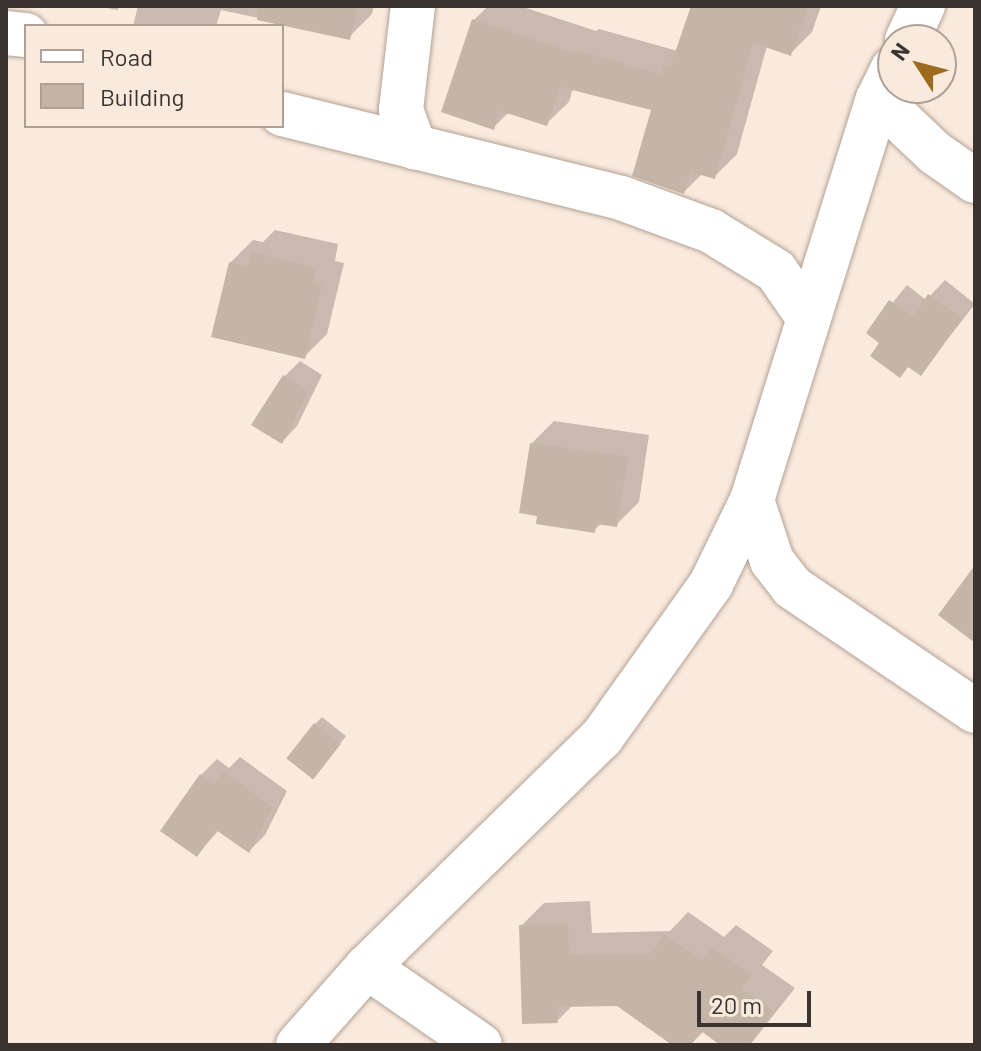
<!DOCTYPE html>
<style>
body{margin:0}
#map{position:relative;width:981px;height:1051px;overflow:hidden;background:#fae9dd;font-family:Barlow,sans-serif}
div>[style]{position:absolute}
.shadow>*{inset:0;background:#0003}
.building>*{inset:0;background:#c5b5a8;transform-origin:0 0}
.roads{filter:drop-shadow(0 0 2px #b2a296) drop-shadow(0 0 2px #b2a296)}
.minor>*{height:44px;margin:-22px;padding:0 22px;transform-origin:22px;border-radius:22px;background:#fff}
span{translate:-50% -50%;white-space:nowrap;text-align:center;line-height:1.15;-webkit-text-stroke:6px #fae9dd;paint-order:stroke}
.frame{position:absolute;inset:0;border:8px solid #3a332f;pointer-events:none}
.legend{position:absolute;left:24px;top:24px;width:260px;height:104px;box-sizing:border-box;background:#fae9dd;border:2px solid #ada097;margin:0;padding:10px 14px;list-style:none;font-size:24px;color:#3a332f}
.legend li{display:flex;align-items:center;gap:16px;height:40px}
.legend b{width:40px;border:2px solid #ada097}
.north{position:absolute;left:877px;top:24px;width:80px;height:80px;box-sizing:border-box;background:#fae9dd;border:2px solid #ada097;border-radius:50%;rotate:306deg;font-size:22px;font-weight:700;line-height:32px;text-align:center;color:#3a332f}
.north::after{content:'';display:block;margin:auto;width:28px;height:36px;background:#9c6c1e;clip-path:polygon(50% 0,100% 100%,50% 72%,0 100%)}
.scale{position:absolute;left:697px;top:991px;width:114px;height:36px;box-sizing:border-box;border:4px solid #3a332f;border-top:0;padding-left:10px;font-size:24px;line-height:28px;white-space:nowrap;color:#3a332f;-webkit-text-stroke:6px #fae9dd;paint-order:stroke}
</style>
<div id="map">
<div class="shadow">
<i style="clip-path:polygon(97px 6px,121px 6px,117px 10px)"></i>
<i style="clip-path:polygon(138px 6px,374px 6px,372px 14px,349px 37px,221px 10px,216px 26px,133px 26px)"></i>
<i style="clip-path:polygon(488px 6px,520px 6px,596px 31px,599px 29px,678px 51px,693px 6px,821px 6px,812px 32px,790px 54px,767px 46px,737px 154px,715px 176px,703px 173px,684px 192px,653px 109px,573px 88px,569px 102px,546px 124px,509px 112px,493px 128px,474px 20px)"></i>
<i style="clip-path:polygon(275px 230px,338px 244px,335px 261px,344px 263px,327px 334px,304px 357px,230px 263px,253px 240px,263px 242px)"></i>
<i style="clip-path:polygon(945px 280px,975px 304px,921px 373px,910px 365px,900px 375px,882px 342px,869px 332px,907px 285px,926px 300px)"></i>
<i style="clip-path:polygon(300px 361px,322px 375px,297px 426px,282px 442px,284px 377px)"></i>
<i style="clip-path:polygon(554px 421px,649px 435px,639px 502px,616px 525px,602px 523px,594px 530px,531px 444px)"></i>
<i style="clip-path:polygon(322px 717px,346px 736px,321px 769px,315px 724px)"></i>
<i style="clip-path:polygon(240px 757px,287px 791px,265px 835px,249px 851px,219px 830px,197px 855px,163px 830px,201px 775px,217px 759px,229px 768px)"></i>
<i style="clip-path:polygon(590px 901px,592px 933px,670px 931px,688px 912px,724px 937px,736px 925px,773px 951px,762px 965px,795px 988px,750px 1045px,724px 1045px,704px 1031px,690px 1045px,676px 1045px,617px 1004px,573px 1005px,557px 1021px,521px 926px,544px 903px)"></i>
</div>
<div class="building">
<i style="clip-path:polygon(258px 6px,358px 6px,350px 40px,257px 20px)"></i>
<i style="clip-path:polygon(691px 6px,808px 6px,791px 56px,753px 43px,715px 179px,690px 172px,684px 194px,632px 176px,651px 110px,560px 87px,547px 126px,500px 111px,494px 130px,441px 112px,472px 19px,574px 53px,575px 50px,661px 74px,664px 65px,670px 67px)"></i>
<i style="clip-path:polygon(251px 252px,316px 267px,313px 283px,322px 285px,305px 359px,211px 337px,229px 262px,247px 266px)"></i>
<i style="clip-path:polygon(928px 294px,962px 319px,921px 376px,908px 367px,900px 378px,870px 356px,879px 343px,866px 333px,889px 300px,913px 316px)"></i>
<i style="clip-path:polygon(283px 375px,308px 392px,282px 444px,251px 425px)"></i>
<i style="clip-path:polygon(530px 443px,628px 457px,617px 527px,596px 524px,595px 533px,536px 524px,537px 516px,519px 513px)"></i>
<i style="clip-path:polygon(975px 565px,975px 643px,938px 615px)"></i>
<i style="left:314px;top:723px;width:34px;height:45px;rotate:38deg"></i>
<i style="clip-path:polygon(223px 772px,273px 807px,249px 853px,216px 830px,197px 857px,160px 831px,200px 774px,214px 784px)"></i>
<i style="clip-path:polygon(568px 923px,569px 955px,651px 953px,664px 934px,702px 960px,712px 947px,752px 974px,741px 989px,773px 1011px,749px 1045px,720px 1045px,701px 1031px,691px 1045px,672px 1045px,617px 1006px,557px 1007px,558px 1023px,522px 1024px,519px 925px)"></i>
</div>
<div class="roads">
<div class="minor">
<i style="left:413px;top:6px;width:105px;rotate:96.6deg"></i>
<i style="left:401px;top:110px;width:40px;rotate:69.8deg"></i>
<i style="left:6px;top:33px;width:20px;rotate:6deg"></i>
<i style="left:907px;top:40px;width:38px;rotate:-65deg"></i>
<i style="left:878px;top:99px;width:79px;rotate:43.5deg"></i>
<i style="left:935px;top:153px;width:49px;rotate:35deg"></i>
<i style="left:282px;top:114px;width:349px;rotate:13.9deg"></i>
<i style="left:621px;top:198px;width:96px;rotate:20.1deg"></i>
<i style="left:711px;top:231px;width:76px;rotate:31.6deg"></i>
<i style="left:776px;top:271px;width:56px;rotate:55.2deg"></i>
<i style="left:752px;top:500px;width:64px;rotate:71.8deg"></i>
<i style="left:772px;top:561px;width:33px;rotate:52deg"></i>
<i style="left:792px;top:587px;width:221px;rotate:34.1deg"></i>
<i style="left:367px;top:967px;width:137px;rotate:34.6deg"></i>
<i style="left:298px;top:1045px;width:104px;rotate:-48.5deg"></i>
<i style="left:367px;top:967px;width:329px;rotate:-44.4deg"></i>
<i style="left:602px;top:737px;width:188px;rotate:-54.5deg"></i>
<i style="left:711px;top:584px;width:93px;rotate:-64deg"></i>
<i style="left:752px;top:500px;width:420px;rotate:-72.6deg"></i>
<i style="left:878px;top:99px;width:34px;rotate:-64deg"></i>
</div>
</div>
<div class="frame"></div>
<ul class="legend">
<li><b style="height:10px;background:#fff"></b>Road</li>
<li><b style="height:22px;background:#c5b5a8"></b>Building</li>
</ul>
<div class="north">N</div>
<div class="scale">20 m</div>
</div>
